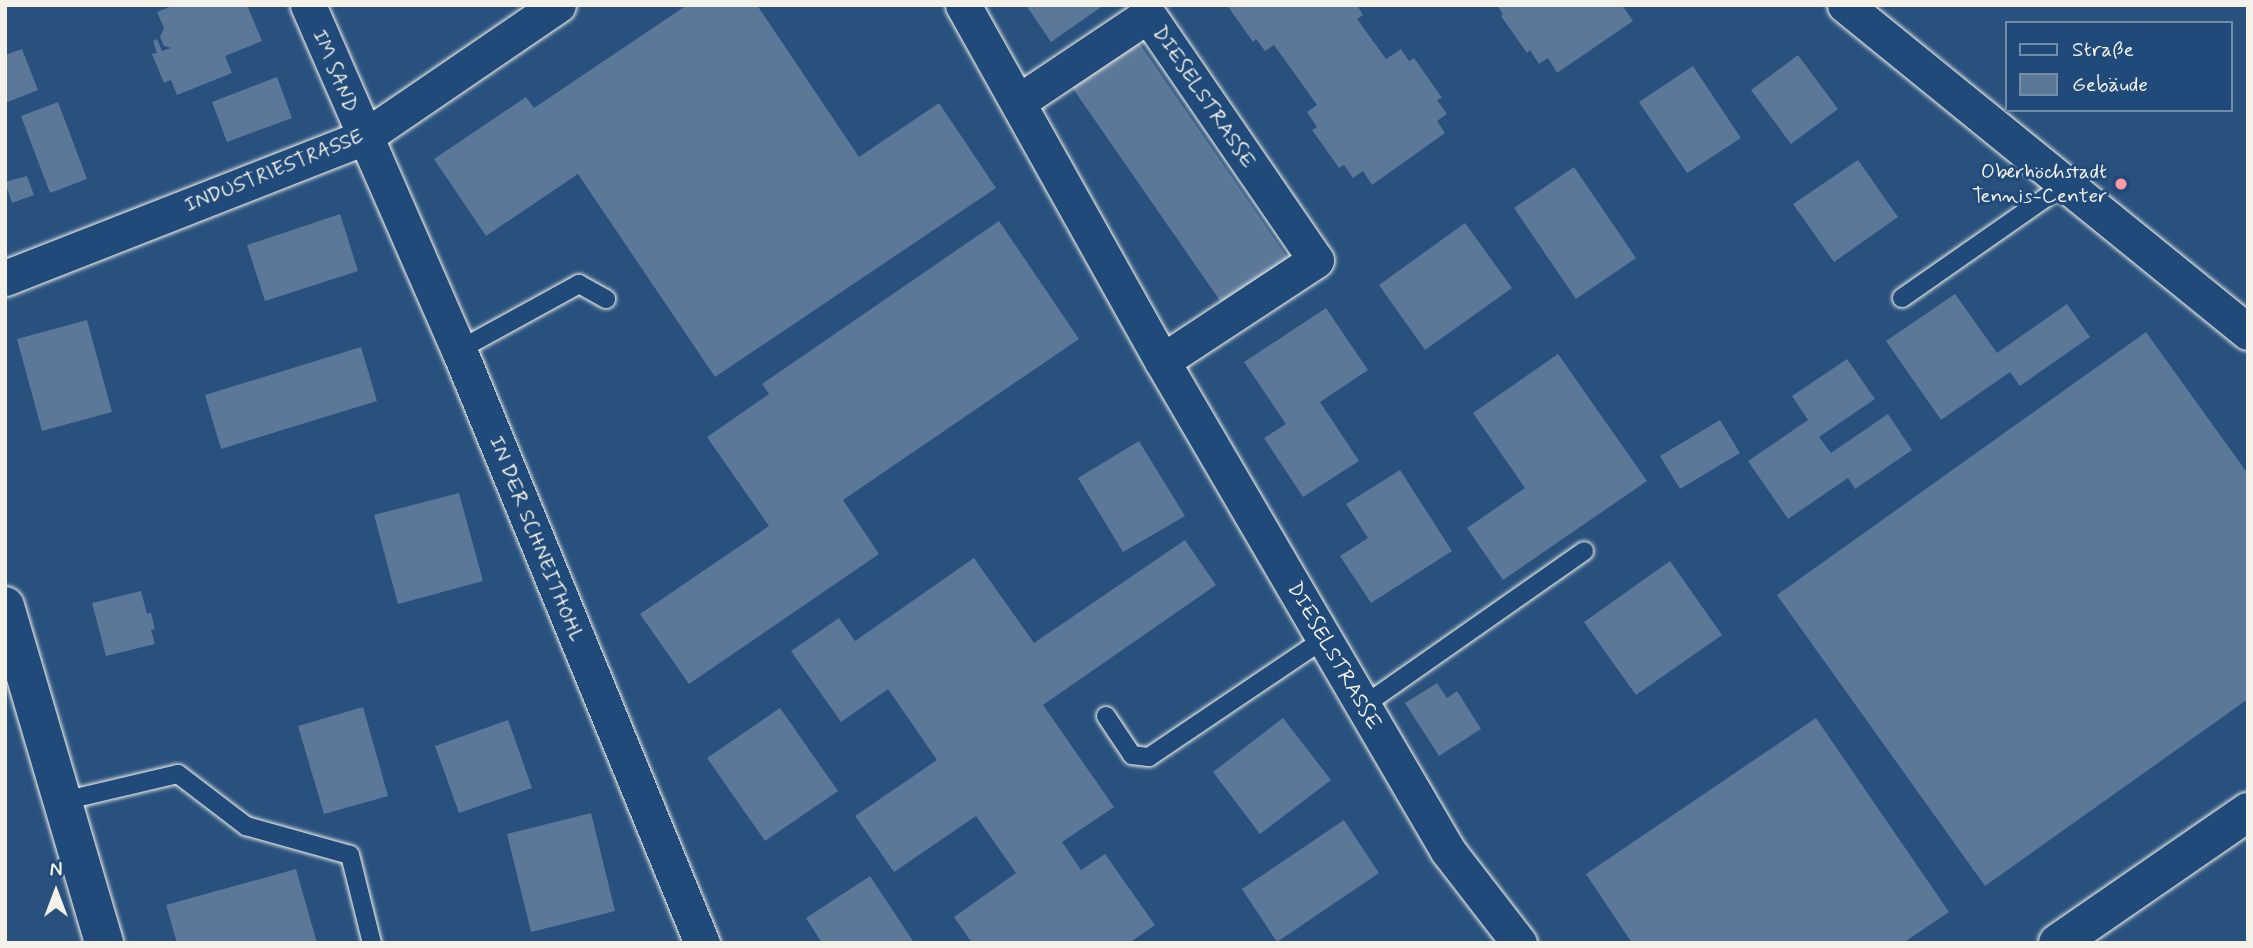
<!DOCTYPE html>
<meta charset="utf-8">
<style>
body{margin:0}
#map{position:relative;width:2253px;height:948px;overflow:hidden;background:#28517e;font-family:Mynerve,sans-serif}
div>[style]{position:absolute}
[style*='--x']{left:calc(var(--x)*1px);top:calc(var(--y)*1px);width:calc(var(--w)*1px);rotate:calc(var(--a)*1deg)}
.building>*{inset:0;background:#5b7899}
.roads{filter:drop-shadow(0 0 2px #f4f1e8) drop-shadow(0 0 2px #f4f1e8)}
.lane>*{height:18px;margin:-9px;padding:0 9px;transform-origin:9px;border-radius:9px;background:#1f4a7a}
.street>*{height:35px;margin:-17.5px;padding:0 17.5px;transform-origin:17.5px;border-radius:17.5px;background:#1f4a7a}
.secondary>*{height:38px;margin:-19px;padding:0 19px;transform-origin:19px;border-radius:19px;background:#1f4a7a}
.dots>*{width:19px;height:19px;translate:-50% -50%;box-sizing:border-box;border:4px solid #1f4a7a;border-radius:50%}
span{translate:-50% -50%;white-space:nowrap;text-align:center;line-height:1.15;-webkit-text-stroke:6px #1f4a7a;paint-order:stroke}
.street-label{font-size:21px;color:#f4f1e8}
.poi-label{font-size:21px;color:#f4f1e8}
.right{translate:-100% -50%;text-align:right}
.frame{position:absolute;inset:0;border:7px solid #f4f1e8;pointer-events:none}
.legend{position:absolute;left:2005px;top:21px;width:228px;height:91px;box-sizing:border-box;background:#1f4a7a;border:2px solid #748da6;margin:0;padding:9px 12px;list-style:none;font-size:21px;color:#f4f1e8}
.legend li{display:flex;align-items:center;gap:14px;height:35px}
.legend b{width:35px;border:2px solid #748da6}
.north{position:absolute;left:21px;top:857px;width:70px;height:70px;-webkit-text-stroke:5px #1f4a7a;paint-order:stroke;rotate:0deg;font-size:19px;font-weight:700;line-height:28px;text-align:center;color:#f4f1e8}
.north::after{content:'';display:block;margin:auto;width:24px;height:32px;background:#f4f1e8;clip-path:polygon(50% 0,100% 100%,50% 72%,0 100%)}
</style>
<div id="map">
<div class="building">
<i style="clip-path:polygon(175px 5px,247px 5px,262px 41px,225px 56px,232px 73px,177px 95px,171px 80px,164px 83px,152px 54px,157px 53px,153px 41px,157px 39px,162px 51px,171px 48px,164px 46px,160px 37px,164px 28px,157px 12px)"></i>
<i style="clip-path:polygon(687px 5px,757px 5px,859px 157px,939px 103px,996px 188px,715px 377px,578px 174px,486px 236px,434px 159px,526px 97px,534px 108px)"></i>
<i style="clip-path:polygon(1026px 5px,1104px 5px,1051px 42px)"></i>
<i style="clip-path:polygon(1227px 5px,1357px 5px,1363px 15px,1357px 19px,1386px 59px,1401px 49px,1409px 61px,1414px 58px,1442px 98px,1437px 100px,1447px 114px,1437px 121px,1445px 133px,1372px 185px,1363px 171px,1353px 178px,1344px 165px,1339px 168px,1312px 130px,1317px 127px,1307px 112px,1317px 105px,1274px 45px,1265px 51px,1256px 39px,1253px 42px)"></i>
<i style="clip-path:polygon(1497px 5px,1622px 5px,1633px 21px,1557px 73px,1548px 58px,1539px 64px,1530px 50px,1527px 53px,1501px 16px,1503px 14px)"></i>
<i style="clip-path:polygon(1133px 34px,1289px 260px,1223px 305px,1067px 80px)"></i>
<i style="clip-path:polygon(22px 49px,38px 90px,5px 103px,5px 55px)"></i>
<i style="clip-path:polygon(1798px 55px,1838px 109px,1791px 144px,1751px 90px)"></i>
<i style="clip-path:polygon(1693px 66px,1741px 138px,1687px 173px,1639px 102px)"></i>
<i style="clip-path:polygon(277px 77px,292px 118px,227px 142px,212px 102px)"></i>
<i style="clip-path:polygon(58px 102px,87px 179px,50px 193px,21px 116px)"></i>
<i style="clip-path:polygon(1858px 160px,1898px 217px,1834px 262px,1793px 204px)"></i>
<i style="clip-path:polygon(1574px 167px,1636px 258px,1576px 299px,1514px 208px)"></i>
<i style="clip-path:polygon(27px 176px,34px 195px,12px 203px,5px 182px)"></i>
<i style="clip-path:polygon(340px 214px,358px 271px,265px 301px,247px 245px)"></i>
<i style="clip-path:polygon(999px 221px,1079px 339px,843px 500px,879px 554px,689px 684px,640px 614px,769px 526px,707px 437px,769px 394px,762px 384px)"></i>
<i style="clip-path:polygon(1465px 223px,1512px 288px,1425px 350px,1379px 285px)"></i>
<i style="clip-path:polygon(1955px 294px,1997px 353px,2067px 304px,2090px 337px,2020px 386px,2010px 372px,1941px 420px,1886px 341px)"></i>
<i style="clip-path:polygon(1326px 308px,1368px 370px,1320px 402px,1359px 461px,1303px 497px,1264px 438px,1286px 424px,1244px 362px)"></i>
<i style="clip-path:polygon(87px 320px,112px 412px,42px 431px,17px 339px)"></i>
<i style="clip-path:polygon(2146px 332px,2248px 474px,2248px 699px,1985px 886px,1777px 595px)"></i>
<i style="clip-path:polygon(361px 347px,377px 401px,221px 449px,205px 395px)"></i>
<i style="clip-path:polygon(1558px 354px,1647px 481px,1503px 580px,1467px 528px,1525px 488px,1473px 413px)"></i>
<i style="clip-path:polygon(1847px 359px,1875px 399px,1819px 437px,1831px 453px,1888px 414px,1912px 450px,1855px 489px,1848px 478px,1788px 519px,1748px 461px,1808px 420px,1792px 396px)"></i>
<i style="clip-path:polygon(1720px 420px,1740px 453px,1680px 489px,1660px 456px)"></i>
<i style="clip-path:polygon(1139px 441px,1185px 516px,1123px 552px,1078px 478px)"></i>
<i style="clip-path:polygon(1400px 470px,1452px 551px,1371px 603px,1340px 556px,1368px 538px,1346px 504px)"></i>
<i style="clip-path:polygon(459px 493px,483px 581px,398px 604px,374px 515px)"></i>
<i style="clip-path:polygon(1185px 540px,1216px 585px,1043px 705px,1114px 807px,1062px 842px,1081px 870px,1105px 854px,1155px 925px,1129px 943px,972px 943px,954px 917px,1016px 873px,976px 816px,894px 872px,855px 816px,937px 760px,888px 689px,841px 722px,791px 651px,839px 618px,855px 641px,974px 558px,1034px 643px)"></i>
<i style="clip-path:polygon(1670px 561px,1722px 635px,1636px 695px,1584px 622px)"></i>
<i style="clip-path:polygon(141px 591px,147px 614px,151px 613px,155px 629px,151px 630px,155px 644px,106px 656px,92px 603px)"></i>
<i style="clip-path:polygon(1437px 683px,1447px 698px,1457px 691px,1481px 729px,1439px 756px,1405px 703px)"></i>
<i style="clip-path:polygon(363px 707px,388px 796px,324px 814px,298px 726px)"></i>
<i style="clip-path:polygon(780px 708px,838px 791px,765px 841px,707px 758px)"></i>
<i style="clip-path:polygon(1283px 718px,1331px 780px,1260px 834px,1213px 772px)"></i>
<i style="clip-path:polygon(1816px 718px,1949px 912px,1903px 943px,1632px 943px,1586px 874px)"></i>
<i style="clip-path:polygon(508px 720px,532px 788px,459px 813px,435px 746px)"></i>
<i style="clip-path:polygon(591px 813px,615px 911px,531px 932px,507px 834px)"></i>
<i style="clip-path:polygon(1344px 820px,1379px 873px,1277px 942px,1242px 889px)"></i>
<i style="clip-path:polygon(296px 869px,317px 943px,177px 943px,166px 905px)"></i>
<i style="clip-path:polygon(870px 876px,913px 941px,822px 943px,806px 918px)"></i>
</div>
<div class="roads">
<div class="lane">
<i style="--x:1902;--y:298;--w:198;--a:-34.9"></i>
<i style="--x:459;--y:350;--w:137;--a:-28.8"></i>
<i style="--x:579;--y:284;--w:31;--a:29"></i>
<i style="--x:1363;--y:706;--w:270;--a:-35"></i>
<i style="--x:1106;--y:716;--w:47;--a:56.3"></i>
<i style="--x:1132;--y:755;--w:17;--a:7"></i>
<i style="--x:1149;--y:757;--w:211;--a:-34"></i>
<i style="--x:63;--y:801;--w:118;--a:-13.2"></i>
<i style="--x:178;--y:774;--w:86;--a:37.4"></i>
<i style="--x:246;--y:826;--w:108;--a:15.6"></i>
<i style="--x:350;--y:855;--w:91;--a:76"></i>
</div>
<div class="street">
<i style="--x:308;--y:5;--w:377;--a:66.4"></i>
<i style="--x:459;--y:350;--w:641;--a:67.72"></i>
<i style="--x:963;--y:5;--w:408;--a:60.8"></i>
<i style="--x:1162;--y:361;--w:567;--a:59.73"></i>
<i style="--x:1448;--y:851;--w:116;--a:52.3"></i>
<i style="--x:1845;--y:5;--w:519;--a:39.06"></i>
<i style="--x:1018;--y:102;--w:156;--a:-33.8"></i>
<i style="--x:1148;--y:15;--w:297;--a:55.6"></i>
<i style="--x:1316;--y:260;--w:184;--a:146.7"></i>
<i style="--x:5;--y:278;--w:384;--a:-21.4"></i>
<i style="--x:363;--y:138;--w:236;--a:-34.3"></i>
</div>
<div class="secondary">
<i style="--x:5;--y:606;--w:351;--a:73.6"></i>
<i style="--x:2058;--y:943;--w:231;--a:-34.6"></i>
</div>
</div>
<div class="dots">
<i style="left:2121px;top:184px;background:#ff9aa2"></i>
</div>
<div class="street-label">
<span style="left:335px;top:71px;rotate:67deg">IM SAND</span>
<span style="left:1204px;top:97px;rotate:56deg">DIESELSTRASSE</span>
<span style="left:274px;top:171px;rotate:-22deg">INDUSTRIESTRASSE</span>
<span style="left:536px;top:539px;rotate:68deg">IN DER SCHNEITHOHL</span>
<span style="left:1334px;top:656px;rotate:60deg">DIESELSTRASSE</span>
</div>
<div class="poi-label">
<span class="right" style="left:2107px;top:184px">Oberhöchstadt<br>Tennis-Center</span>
</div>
<div class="frame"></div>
<ul class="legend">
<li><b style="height:9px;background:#1f4a7a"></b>Straße</li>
<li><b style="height:19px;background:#5b7899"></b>Gebäude</li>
</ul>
<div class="north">N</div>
</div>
